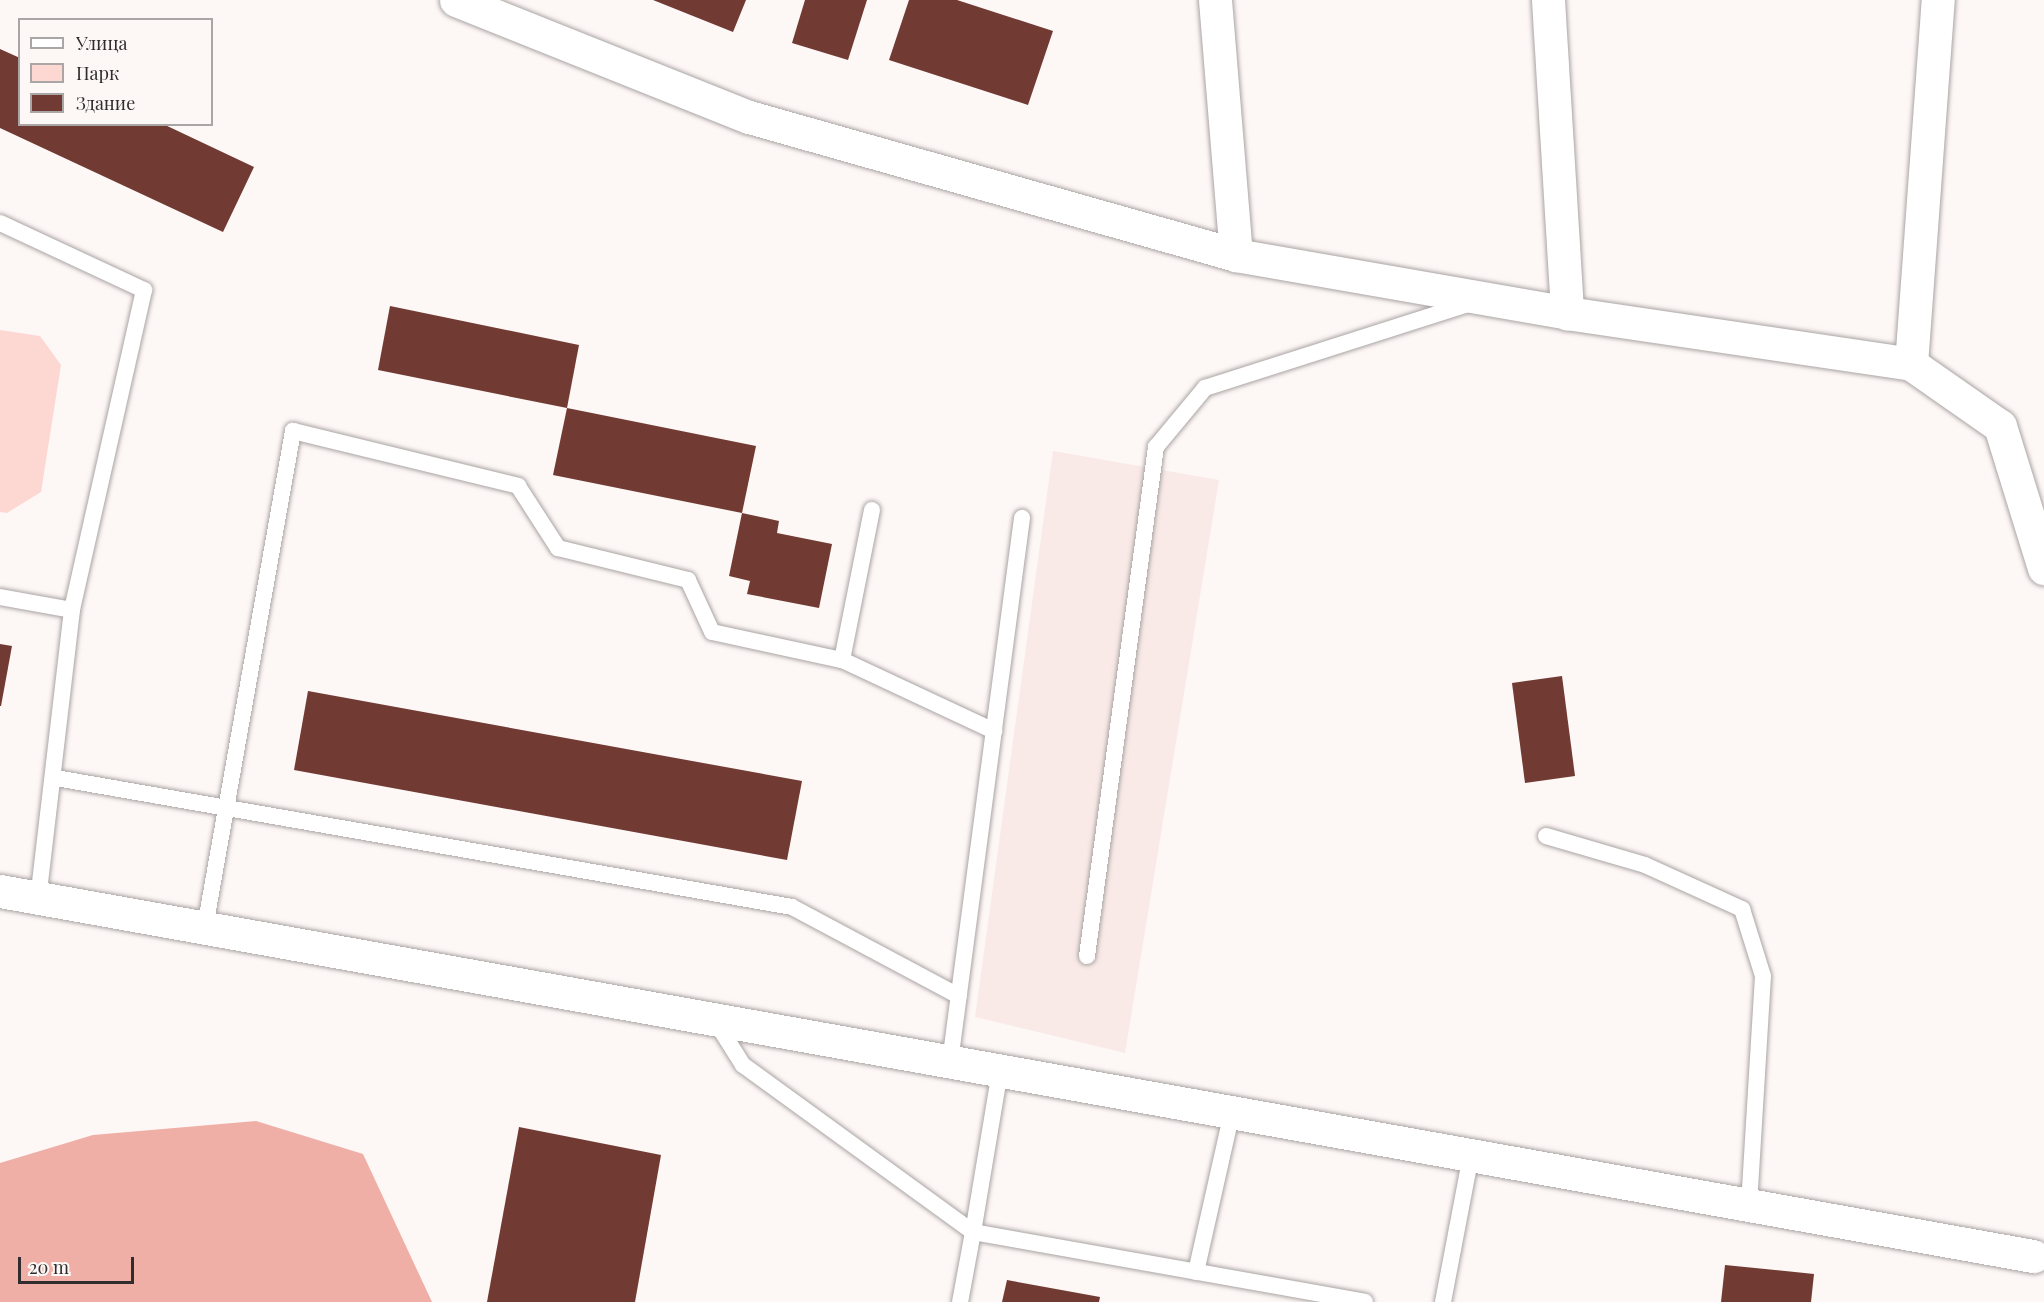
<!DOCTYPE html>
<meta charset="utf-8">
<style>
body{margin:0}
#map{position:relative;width:2044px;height:1302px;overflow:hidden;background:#fdf7f6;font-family:"Playfair Display",serif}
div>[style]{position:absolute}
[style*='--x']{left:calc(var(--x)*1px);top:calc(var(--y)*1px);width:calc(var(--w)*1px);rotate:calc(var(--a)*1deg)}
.built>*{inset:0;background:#f9eae8}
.green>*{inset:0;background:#fdd8d3}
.forest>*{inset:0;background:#efafa6}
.building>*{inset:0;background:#713b34}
.roads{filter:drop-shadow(0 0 2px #aaa4a3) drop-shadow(0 0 2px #aaa4a3)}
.lane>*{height:16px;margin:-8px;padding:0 8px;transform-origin:8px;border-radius:8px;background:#fff}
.street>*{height:33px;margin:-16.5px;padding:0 16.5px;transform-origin:16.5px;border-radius:16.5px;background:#fff}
span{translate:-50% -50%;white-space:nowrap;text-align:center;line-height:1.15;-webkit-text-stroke:6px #fdf7f6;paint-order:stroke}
.legend{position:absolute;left:18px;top:18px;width:195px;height:108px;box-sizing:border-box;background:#fdf7f6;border:2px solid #aba6a6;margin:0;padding:8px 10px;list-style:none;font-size:18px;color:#2f2d2d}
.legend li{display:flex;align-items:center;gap:12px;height:30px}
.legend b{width:30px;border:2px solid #aba6a6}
.scale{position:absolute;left:18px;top:1257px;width:116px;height:27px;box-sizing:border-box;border:3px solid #2f2d2d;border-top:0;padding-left:8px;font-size:18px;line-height:21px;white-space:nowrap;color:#2f2d2d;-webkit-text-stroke:4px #fdf7f6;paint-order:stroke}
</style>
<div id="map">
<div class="built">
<i style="clip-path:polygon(1053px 451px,1219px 480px,1125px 1053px,975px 1017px)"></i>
</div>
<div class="green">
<i style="clip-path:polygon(0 330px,40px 336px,61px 365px,41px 492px,7px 513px,0 512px)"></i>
</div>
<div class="forest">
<i style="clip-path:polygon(256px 1121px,363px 1154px,432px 1302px,0 1302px,0 1163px,93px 1135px)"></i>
</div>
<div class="building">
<i style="clip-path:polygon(653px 0,746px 0,733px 32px)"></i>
<i style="clip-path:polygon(805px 0,867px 0,848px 60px,792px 43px)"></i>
<i style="clip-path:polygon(909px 0,957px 0,1053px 31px,1028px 105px,889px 60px)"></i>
<i style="clip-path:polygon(0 49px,20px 58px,20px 124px,163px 124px,254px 167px,223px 232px,0 128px)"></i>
<i style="clip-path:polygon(390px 306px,579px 345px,567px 408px,378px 370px)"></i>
<i style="clip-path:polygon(567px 408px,756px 446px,742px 513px,553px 475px)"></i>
<i style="clip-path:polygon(742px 513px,779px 521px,777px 533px,832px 544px,819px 608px,747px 594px,750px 581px,729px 576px)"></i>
<i style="clip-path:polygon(0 644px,12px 646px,1px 706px,0 706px)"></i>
<i style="clip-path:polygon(1562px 676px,1575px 776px,1525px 783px,1512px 683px)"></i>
<i style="clip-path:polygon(308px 691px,802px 781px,787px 860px,294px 770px)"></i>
<i style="clip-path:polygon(519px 1127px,661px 1155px,635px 1302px,487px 1302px)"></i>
<i style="clip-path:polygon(1725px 1265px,1814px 1274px,1811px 1302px,1721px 1302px)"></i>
<i style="clip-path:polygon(1007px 1280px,1100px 1297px,1099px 1302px,1002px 1302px)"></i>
</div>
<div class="roads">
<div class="lane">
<i style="--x:0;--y:223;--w:159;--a:25"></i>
<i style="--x:144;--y:290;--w:328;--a:102.7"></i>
<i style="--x:72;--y:610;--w:290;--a:96.7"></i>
<i style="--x:0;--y:597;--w:73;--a:10.2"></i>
<i style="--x:842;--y:660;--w:153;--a:-78.7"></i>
<i style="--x:56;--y:778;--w:747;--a:9.94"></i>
<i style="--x:792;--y:907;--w:189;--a:28.1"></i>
<i style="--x:1546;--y:836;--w:103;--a:16.3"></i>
<i style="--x:1645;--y:865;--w:107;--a:24.4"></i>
<i style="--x:1742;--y:909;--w:70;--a:72.6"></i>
<i style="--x:1763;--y:976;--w:229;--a:93.5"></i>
<i style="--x:205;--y:927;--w:504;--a:-79.94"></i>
<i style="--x:293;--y:431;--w:232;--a:13.7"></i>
<i style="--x:518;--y:486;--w:74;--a:57.2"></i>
<i style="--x:558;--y:548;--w:134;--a:13.8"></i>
<i style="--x:688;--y:580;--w:57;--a:65.2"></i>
<i style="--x:712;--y:632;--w:133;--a:12.2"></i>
<i style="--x:842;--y:660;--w:168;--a:25"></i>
<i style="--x:1087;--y:956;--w:514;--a:-82.28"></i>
<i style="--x:1156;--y:447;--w:77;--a:-50.3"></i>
<i style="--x:1205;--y:388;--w:280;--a:-17.7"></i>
<i style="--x:714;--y:1019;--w:54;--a:57.8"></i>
<i style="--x:743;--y:1065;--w:284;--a:36"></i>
<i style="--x:973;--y:1232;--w:71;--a:100.5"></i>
<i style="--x:950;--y:1062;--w:549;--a:-82.46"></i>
<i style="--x:1000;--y:1071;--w:163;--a:99.5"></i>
<i style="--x:973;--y:1232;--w:398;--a:10.1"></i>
<i style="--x:1196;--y:1272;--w:164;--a:-77.3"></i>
<i style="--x:1443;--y:1302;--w:150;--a:-79.2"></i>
</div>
<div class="street">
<i style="--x:456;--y:0;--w:315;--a:21.8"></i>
<i style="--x:749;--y:117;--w:506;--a:15.82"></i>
<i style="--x:1236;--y:255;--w:336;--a:9.9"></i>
<i style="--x:1567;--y:313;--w:348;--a:8.4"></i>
<i style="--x:1911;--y:364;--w:108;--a:34.9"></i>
<i style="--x:2000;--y:426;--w:149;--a:72.8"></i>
<i style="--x:1215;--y:0;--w:256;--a:85.3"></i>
<i style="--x:1548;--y:0;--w:314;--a:86.5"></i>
<i style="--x:1911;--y:364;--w:365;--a:-85.8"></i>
<i style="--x:0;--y:891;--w:2066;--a:10.18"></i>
</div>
</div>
<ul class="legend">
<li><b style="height:8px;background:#fff"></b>Улица</li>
<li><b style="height:16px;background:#fdd8d3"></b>Парк</li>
<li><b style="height:16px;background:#713b34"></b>Здание</li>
</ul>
<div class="scale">20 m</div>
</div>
